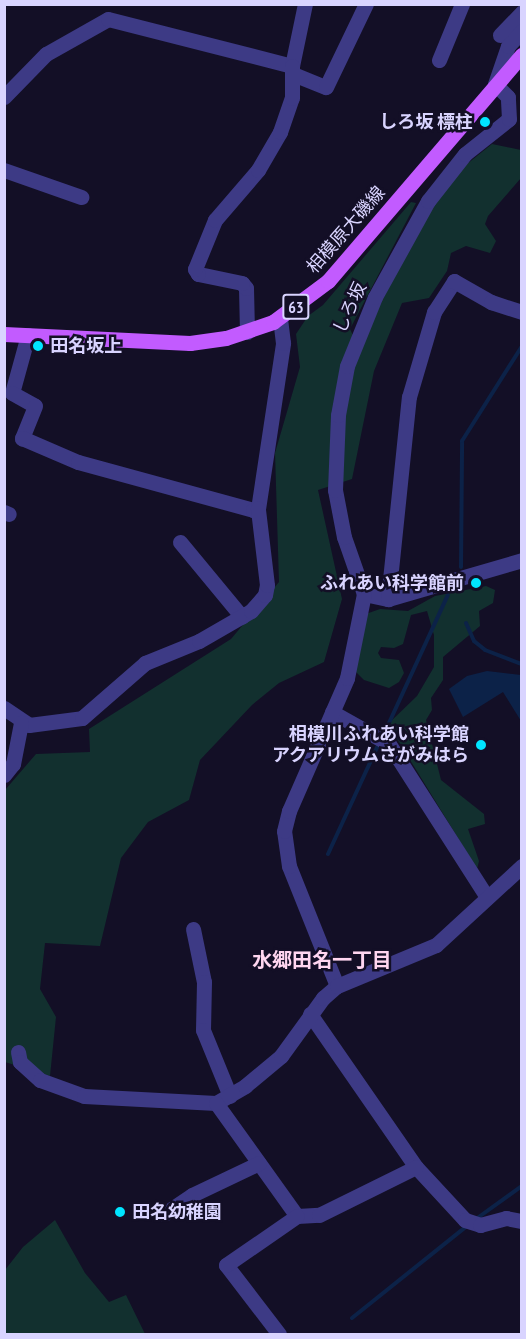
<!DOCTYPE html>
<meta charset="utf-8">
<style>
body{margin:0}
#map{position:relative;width:526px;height:1339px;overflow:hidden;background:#130f26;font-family:"PT Sans Narrow","Noto Sans JP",sans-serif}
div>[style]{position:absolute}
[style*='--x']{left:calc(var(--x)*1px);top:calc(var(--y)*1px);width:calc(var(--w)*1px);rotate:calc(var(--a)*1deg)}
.green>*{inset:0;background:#12302f}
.water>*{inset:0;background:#0c2248}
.stream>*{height:4px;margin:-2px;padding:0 2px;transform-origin:2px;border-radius:2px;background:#0c2248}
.minor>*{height:15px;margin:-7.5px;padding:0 7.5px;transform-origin:7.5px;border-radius:7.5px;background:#3d3a85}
.major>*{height:15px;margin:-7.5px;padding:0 7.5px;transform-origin:7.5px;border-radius:7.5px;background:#c25bff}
.dots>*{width:16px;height:16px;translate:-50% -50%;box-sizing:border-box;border:3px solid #130f26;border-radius:50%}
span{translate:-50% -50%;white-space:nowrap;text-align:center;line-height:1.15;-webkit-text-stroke:5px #130f26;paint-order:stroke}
.shield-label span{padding:2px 4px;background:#130f26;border:2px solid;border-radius:4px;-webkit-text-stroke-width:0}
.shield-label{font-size:16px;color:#d9d4ff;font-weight:700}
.poi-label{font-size:18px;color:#d9d4ff;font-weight:700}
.right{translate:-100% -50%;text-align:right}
.left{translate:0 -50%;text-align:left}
.street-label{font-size:18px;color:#d9d4ff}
.neighbourhood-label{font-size:20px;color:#ffd6f0;font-weight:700}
.frame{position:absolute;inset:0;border:6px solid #d9d4ff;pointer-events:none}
</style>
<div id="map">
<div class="green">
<i style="clip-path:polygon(492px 144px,521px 150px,521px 178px,488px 216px,485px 224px,496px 241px,490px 253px,466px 246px,451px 253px,447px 271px,429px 298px,402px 303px,374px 371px,352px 479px,318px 490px,342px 599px,324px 662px,279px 683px,252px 705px,200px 760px,189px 800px,148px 822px,121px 858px,100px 946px,45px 943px,40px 989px,56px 1017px,50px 1076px,5px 1062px,5px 790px,36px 754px,90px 752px,89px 729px,231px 639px,279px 582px,275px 453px,300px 367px,296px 334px,308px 316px,323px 305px,411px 202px,416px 203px,350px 329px,357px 344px,369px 327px,428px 208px,462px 168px)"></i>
<i style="clip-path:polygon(486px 586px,495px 590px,493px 603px,479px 611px,480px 626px,443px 657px,443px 680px,431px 698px,432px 710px,426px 720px,441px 780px,484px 814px,485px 824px,468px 829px,479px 861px,477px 869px,388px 724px,417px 696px,434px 667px,434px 635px,427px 611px,411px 615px,403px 644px,394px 648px,381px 647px,378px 653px,381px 658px,399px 660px,404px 673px,399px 682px,389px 688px,364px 680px,355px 671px,363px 615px,380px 609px,408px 611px,435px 596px)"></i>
<i style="clip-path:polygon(55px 1220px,85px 1273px,109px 1302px,126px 1295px,145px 1334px,5px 1334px,5px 1270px,23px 1247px)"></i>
</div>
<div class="water">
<i style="clip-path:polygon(487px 671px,521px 675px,521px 721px,503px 692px,463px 717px,449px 689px,467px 676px)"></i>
</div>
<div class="stream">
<i style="--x:461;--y:567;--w:126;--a:-89.5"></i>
<i style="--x:462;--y:441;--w:112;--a:-57.7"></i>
<i style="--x:466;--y:623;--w:20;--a:66"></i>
<i style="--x:474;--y:641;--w:14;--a:39"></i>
<i style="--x:485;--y:650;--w:40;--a:21"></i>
<i style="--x:383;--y:736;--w:155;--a:-65.3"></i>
<i style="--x:328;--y:854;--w:122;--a:-65.3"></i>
<i style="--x:476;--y:1219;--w:57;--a:-35.7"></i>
<i style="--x:352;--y:1318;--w:149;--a:-38.7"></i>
</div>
<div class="minor">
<i style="--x:500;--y:35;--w:32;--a:-46"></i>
<i style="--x:439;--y:60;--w:61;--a:-67.7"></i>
<i style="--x:293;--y:74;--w:35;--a:22"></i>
<i style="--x:326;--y:87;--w:92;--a:-64.3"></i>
<i style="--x:4;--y:97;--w:60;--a:-45.7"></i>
<i style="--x:46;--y:54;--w:71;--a:-29.4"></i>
<i style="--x:108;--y:19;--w:190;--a:14.3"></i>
<i style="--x:292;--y:66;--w:63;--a:-78.2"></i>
<i style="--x:4;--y:170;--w:82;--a:19.3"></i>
<i style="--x:247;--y:332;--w:44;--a:-91.3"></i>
<i style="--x:246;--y:288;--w:6;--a:-129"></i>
<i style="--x:242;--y:283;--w:45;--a:-168.4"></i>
<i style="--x:198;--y:274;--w:6;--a:-121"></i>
<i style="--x:195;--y:269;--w:53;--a:-67.8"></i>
<i style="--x:215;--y:220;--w:66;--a:-49.3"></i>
<i style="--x:258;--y:170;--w:44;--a:-59.9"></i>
<i style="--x:280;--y:132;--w:36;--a:-71"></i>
<i style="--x:292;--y:98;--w:32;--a:-90"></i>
<i style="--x:28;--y:335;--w:60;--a:105.4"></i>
<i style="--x:12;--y:393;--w:26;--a:29"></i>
<i style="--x:35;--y:406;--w:35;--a:112"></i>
<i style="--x:22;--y:438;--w:61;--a:23.2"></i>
<i style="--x:78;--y:462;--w:181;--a:15.3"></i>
<i style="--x:253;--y:510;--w:5;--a:-11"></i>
<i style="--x:258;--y:509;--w:168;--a:-81.4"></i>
<i style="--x:283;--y:343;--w:25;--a:-97"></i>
<i style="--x:4;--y:512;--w:5;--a:22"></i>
<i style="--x:180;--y:542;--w:97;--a:50.4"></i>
<i style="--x:364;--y:594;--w:60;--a:-109.3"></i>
<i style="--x:344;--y:537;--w:48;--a:-100.8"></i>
<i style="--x:335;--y:490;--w:75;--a:-87.7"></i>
<i style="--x:338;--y:415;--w:50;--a:-79.6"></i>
<i style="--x:347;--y:366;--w:74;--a:-67.9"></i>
<i style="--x:375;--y:297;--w:110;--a:-61.1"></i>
<i style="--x:428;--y:201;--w:60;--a:-51.8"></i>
<i style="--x:465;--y:154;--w:56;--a:-38.5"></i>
<i style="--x:509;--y:119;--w:22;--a:-93"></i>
<i style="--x:508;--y:97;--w:18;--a:-135"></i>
<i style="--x:495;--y:84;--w:40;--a:-71.1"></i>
<i style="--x:508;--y:46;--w:21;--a:-47"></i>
<i style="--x:364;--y:594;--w:25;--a:12"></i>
<i style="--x:388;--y:599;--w:140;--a:-16.2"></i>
<i style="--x:388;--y:599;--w:203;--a:-84.1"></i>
<i style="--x:409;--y:397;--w:89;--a:-73.6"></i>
<i style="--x:434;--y:312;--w:37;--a:-57"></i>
<i style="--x:454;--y:281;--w:43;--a:29.6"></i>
<i style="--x:491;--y:302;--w:33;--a:18"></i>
<i style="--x:4;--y:708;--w:30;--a:34"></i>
<i style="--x:29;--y:725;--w:53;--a:-7.5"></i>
<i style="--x:82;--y:718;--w:84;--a:-41.1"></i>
<i style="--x:145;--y:663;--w:58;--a:-22.2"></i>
<i style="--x:199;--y:641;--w:60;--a:-30"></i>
<i style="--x:251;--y:611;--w:21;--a:-49"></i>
<i style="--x:265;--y:595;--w:10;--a:-79"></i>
<i style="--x:267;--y:585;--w:77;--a:-96.8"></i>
<i style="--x:332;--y:712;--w:65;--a:29.3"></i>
<i style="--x:389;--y:744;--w:182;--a:57.4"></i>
<i style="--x:4;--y:775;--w:14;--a:-51"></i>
<i style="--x:13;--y:764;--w:42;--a:-79"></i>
<i style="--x:193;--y:929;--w:54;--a:78.3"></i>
<i style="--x:204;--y:982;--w:48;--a:91.2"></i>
<i style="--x:203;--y:1030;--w:71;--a:67.8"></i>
<i style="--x:337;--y:986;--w:129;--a:-111.8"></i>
<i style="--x:289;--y:866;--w:35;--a:-98"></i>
<i style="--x:284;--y:831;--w:21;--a:-76"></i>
<i style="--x:289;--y:811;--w:145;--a:-66.4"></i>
<i style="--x:347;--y:678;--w:86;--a:-78.6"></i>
<i style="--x:310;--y:1014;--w:186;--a:55.3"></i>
<i style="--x:416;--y:1167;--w:72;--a:47.2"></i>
<i style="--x:465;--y:1220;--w:16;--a:18"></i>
<i style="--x:480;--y:1225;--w:27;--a:-15"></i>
<i style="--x:506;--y:1218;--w:16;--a:11"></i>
<i style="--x:18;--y:1052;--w:10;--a:79"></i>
<i style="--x:20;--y:1062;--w:27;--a:42"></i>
<i style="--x:40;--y:1080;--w:47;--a:20"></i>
<i style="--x:84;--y:1096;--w:132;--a:3"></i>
<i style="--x:216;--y:1103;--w:34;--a:-30"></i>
<i style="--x:245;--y:1086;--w:47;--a:-39.8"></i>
<i style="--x:281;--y:1056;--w:72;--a:-54.1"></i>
<i style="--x:323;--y:998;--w:18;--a:-41"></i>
<i style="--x:337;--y:986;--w:107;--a:-22.5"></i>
<i style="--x:436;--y:945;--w:117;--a:-42.6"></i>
<i style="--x:216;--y:1103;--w:139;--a:54.4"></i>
<i style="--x:297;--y:1216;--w:22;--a:-3"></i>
<i style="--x:319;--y:1215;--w:108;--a:-26.3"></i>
<i style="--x:164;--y:1214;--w:34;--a:-34"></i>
<i style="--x:192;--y:1195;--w:74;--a:-25.5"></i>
<i style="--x:279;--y:1334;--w:87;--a:-127.5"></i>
<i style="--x:226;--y:1265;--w:86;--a:-34.6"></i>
</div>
<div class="major">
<i style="--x:4;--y:334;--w:186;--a:2.8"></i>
<i style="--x:190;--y:343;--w:36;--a:-8"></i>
<i style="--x:226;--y:338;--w:50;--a:-18.8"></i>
<i style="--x:273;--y:322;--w:69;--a:-36.7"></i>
<i style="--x:328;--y:281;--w:298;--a:-49.4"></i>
</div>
<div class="dots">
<i style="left:485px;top:122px;background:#00e5ff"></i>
<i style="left:38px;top:346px;background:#00e5ff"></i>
<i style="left:476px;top:583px;background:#00e5ff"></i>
<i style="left:481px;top:745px;background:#00e5ff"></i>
<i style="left:120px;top:1212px;background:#00e5ff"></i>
</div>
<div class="shield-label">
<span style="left:296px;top:307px">63</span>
</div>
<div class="poi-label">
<span class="right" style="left:473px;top:122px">しろ坂 標柱</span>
<span class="left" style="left:50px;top:346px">田名坂上</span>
<span class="right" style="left:464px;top:583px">ふれあい科学館前</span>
<span class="right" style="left:469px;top:745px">相模川ふれあい科学館<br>アクアリウムさがみはら</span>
<span class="left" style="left:132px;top:1212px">田名幼稚園</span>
</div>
<div class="street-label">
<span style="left:346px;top:230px;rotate:-49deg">相模原大磯線</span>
<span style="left:350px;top:308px;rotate:-65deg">しろ坂</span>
</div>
<div class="neighbourhood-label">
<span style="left:322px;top:960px">水郷田名一丁目</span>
</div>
<div class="frame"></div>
</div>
